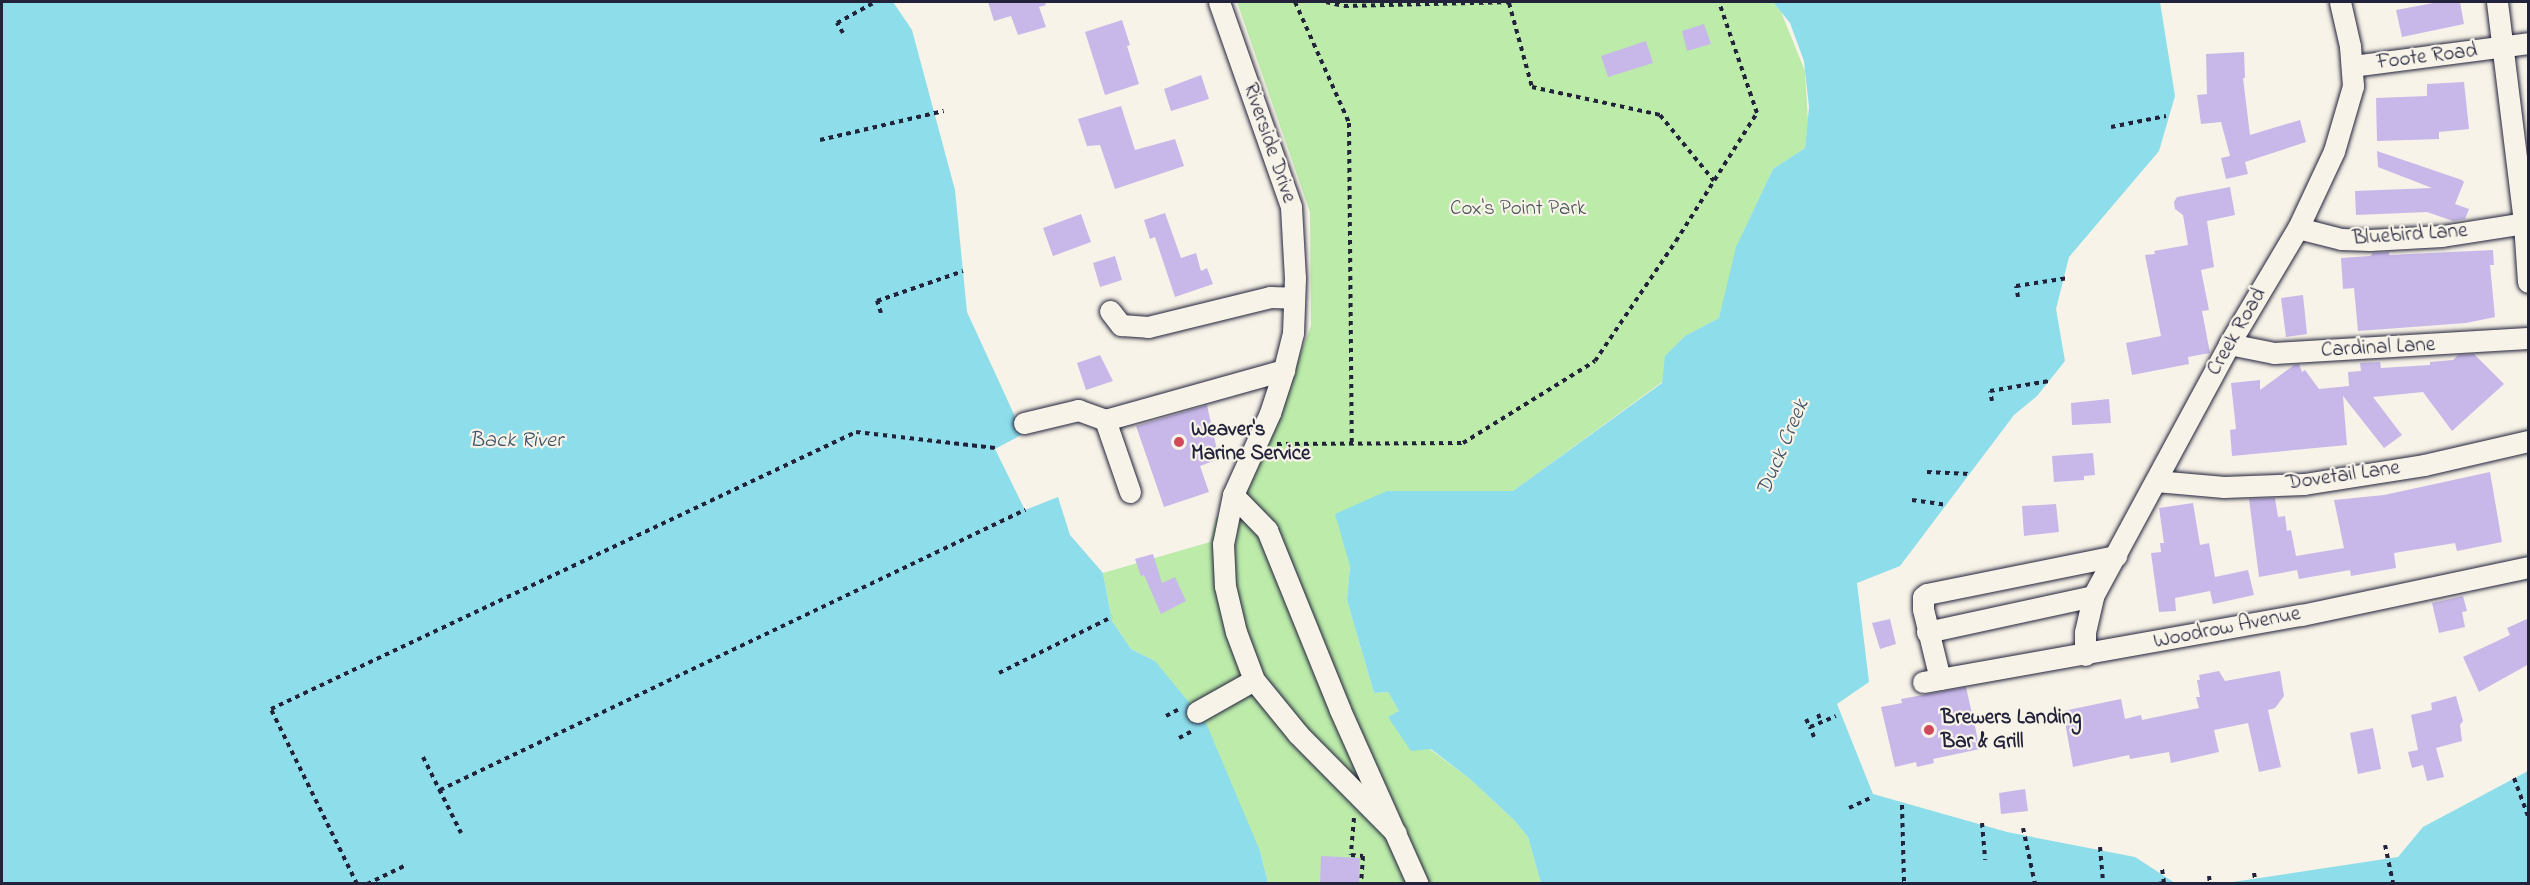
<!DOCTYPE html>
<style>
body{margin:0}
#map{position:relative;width:2530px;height:885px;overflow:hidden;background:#f7f3e8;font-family:"Indie Flower",sans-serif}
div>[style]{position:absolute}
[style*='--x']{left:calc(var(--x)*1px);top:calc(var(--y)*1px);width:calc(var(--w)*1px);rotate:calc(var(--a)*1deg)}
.green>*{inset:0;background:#bcebaa}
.water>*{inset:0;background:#8dddea}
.building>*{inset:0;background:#c8b8e9}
.path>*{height:4px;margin-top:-2px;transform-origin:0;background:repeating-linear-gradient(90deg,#22223b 0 4.5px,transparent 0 9px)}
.roads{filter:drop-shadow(0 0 2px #22223b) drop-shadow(0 0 2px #22223b)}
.minor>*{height:21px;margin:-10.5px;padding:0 10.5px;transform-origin:10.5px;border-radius:10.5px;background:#f7f3e8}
.dots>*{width:16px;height:16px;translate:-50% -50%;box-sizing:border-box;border:3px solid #f7f3e8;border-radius:50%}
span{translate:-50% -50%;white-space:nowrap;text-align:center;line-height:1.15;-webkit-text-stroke:4.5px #f7f3e8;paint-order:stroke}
.street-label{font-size:21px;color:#22223b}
.park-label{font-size:21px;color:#485457}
.poi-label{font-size:21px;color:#22223b;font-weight:700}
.left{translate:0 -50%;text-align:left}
.water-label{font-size:22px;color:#3d5167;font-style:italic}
.frame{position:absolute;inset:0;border:3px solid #22223b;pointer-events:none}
</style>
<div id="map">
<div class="green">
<i style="clip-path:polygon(1237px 2px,1773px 2px,1781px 12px,1805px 71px,1808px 120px,1805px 148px,1773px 169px,1741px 237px,1719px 318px,1685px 336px,1666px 356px,1662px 382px,1513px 491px,1387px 491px,1348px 557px,1350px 566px,1347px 600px,1374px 693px,1388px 692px,1399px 711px,1388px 718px,1470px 779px,1514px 820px,1528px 837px,1541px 883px,1268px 883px,1260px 851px,1155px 661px,1131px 649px,1112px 621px,1103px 573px,1210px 542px,1216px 518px,1248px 489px,1311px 326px,1310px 212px)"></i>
</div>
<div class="water">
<i style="clip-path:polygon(2px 2px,893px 2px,912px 30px,955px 190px,967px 312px,1023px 434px,995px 449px,1025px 510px,1058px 497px,1070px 535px,1103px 573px,1112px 621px,1131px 649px,1155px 661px,1206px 723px,1260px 851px,1268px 883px,2px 884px)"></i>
<i style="clip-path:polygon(1773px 2px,2160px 2px,2175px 96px,2159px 151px,2069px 257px,2056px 309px,2065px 361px,2037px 396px,2014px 415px,1900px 566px,1857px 583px,1869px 682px,1837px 704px,1873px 794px,2007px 832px,2135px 857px,2175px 883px,1541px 883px,1528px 837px,1514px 820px,1470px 779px,1431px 749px,1411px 751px,1388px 717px,1399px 711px,1388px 692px,1374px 693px,1347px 600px,1350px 566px,1335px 514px,1387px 491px,1513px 491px,1662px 383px,1665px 356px,1685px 336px,1719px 318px,1736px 247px,1773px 169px,1805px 148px,1809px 107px,1804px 61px,1790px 23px)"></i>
<i style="clip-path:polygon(2528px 771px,2528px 883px,2226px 883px,2398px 857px,2423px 827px)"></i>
</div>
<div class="building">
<i style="clip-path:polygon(988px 2px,1045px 2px,1046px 5px,1039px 7px,1046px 27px,1018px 35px,1011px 16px,994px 21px)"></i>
<i style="clip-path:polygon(2439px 2px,2460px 2px,2464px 24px,2402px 37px,2396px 10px)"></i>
<i style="clip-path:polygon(1122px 20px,1130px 45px,1127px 46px,1139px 84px,1105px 95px,1085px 32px)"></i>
<i style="clip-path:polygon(1704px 24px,1711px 44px,1687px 51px,1682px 31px)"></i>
<i style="clip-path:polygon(1646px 41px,1653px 63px,1608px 77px,1601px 56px)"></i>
<i style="clip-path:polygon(2244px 52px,2245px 78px,2243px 78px,2250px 135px,2300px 120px,2306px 142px,2245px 162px,2248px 174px,2226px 179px,2221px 158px,2230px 156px,2221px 122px,2201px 124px,2197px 95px,2207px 94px,2206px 54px)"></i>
<i style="clip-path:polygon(1201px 75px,1209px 99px,1171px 111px,1164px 89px)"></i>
<i style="clip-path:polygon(2464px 82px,2469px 129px,2439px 132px,2439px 139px,2377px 141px,2376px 98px,2427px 96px,2427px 84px)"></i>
<i style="clip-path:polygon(1121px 106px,1135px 150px,1175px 139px,1184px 166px,1115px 189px,1100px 145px,1087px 146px,1078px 119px)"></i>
<i style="clip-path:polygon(2377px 151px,2462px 180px,2464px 182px,2455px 204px,2469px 209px,2465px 219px,2453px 221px,2427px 212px,2356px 215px,2355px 191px,2432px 188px,2378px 167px)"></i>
<i style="clip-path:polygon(2230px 187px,2235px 215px,2207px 221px,2214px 267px,2201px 270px,2209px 310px,2202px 311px,2210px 353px,2188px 357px,2189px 364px,2132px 375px,2126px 343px,2161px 336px,2145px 255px,2155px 254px,2154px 251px,2188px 245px,2183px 215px,2175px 209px,2174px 202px,2177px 197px)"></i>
<i style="clip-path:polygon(1165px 213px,1181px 258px,1196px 253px,1201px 271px,1207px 268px,1213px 284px,1175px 297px,1155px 237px,1150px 239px,1144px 220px)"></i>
<i style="clip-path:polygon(1081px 214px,1091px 242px,1053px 256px,1043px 228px)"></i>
<i style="clip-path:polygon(2493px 250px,2494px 265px,2490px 265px,2495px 317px,2466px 323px,2358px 331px,2354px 288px,2343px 289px,2341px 258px,2370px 256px,2373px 253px,2389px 252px,2389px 255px)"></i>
<i style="clip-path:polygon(1115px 256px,1122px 280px,1100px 287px,1093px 263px)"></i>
<i style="clip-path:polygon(2303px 295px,2307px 334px,2286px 337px,2281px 298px)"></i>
<i style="clip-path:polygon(2474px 354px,2504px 384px,2452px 431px,2423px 392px,2373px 397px,2402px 435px,2384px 448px,2343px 396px,2347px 445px,2232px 456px,2230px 430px,2236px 429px,2231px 383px,2260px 380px,2260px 390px,2294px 365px,2299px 364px,2302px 372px,2305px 370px,2319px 389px,2349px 386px,2348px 372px,2361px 371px,2360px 363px,2380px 362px,2381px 368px,2430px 365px,2430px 362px,2453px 360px,2458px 355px)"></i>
<i style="clip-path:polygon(1100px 355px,1113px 381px,1086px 390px,1077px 363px)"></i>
<i style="clip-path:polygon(2109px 399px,2111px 423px,2072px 425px,2071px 403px)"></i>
<i style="clip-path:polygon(1207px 405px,1219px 459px,1200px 466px,1209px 492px,1164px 507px,1136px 426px)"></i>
<i style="clip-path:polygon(2093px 453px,2095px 475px,2084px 476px,2084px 480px,2054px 482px,2052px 456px)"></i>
<i style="clip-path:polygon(2490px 472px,2502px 542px,2457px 551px,2455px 543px,2394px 553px,2396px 568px,2351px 576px,2350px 570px,2299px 579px,2297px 570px,2259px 577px,2249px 499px,2275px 498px,2278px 517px,2285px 516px,2287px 531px,2291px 530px,2296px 556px,2344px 548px,2334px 500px,2384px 495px)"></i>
<i style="clip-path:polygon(2193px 503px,2200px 545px,2209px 543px,2215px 577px,2248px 570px,2254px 595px,2213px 604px,2210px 591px,2175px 598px,2176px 611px,2159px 612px,2151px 553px,2161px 552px,2160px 543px,2164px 543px,2159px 508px)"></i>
<i style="clip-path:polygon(2056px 504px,2059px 532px,2024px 536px,2022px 506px)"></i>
<i style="clip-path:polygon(1153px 554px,1162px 583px,1175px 577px,1186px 601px,1161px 614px,1144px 575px,1141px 576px,1135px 559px)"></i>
<i style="clip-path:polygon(2463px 596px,2467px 611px,2462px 612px,2465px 627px,2439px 633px,2432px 603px)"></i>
<i style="clip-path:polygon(2529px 618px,2529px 664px,2479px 692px,2463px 657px,2510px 635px,2507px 628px)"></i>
<i style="clip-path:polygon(1890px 619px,1896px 644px,1880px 649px,1872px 623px)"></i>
<i style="clip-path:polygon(2219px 671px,2225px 681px,2280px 671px,2284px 696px,2275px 708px,2268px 710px,2281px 767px,2259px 772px,2248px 723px,2214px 730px,2219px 752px,2171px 763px,2169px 752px,2130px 759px,2129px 755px,2073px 767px,2063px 711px,2121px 699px,2125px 719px,2141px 715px,2142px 720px,2199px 708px,2196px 697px,2200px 697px,2197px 680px,2200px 680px,2199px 675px)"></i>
<i style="clip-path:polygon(1966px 687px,1980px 749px,1933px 759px,1934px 763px,1917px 767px,1916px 762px,1895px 767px,1881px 707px,1902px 703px,1901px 699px)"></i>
<i style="clip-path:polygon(2456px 696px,2463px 721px,2460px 725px,2462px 741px,2436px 748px,2444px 777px,2427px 781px,2423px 765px,2412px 768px,2408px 752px,2418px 750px,2411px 715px,2432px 710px,2431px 703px)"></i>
<i style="clip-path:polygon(2373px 728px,2381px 769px,2358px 774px,2350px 733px)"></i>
<i style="clip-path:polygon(2025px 789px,2028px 811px,2001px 814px,1999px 793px)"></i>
<i style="clip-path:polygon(1321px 856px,1360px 858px,1359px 884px,1320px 884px)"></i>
</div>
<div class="path">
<i style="--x:1295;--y:2;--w:133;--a:65.9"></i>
<i style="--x:1349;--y:123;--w:321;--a:89.5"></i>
<i style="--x:1326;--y:2;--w:18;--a:13"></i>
<i style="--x:1344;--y:6;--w:171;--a:-1.3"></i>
<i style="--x:1509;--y:3;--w:87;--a:74.7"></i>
<i style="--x:1532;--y:87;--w:131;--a:12.3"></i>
<i style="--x:1660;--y:115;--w:85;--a:50.7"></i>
<i style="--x:843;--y:33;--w:12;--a:-121"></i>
<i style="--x:837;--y:23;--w:43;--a:-28.9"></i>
<i style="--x:2111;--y:127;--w:56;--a:-11.3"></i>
<i style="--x:820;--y:140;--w:127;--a:-13.2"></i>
<i style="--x:2018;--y:297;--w:11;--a:-100"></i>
<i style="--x:2016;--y:286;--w:53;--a:-8.7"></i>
<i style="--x:881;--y:313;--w:13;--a:-108"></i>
<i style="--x:877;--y:301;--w:91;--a:-19.2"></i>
<i style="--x:1992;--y:401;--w:10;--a:-101"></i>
<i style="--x:1990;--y:391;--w:60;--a:-9.6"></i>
<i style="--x:1277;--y:444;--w:186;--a:-0.3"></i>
<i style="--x:1463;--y:443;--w:155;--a:-31.8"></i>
<i style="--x:1595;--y:361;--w:145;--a:-56"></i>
<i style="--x:1676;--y:241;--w:151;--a:-57.7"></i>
<i style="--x:1757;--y:113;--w:117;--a:-108.9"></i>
<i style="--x:1927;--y:472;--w:43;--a:2.7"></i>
<i style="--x:1912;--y:500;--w:34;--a:8"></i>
<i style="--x:999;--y:673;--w:126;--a:-26.4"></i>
<i style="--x:1818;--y:714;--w:9;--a:69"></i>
<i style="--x:1166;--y:716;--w:15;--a:-28"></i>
<i style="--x:1806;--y:719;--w:9;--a:63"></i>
<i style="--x:1814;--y:737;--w:11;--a:-112"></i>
<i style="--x:1810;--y:727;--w:28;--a:-23"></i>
<i style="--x:1179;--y:738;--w:15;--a:-28"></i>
<i style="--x:423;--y:757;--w:85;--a:63.4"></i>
<i style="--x:2514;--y:778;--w:40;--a:69.8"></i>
<i style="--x:440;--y:790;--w:649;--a:-25.58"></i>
<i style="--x:1902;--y:805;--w:79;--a:88.5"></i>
<i style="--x:1849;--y:808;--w:26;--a:-25"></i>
<i style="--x:1354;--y:818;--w:37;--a:95"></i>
<i style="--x:1351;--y:855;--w:12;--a:5"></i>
<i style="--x:1363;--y:856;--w:28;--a:94"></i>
<i style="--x:1982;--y:823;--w:37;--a:85"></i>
<i style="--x:2023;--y:828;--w:57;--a:77.9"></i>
<i style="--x:2385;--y:845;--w:40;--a:78"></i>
<i style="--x:2100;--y:847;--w:37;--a:85"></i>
<i style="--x:2254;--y:873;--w:11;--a:80"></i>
<i style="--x:2209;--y:876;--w:8;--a:83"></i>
<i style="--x:357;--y:884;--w:195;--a:-116.2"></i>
<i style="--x:271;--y:709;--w:647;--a:-25.34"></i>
<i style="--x:856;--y:432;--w:140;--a:6.6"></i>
<i style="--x:367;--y:884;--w:41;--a:-25.9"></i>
<i style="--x:2158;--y:884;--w:6;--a:-9"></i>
<i style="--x:2164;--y:883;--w:15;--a:-98"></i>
</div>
<div class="roads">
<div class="minor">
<i style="--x:1219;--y:2;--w:217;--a:70.6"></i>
<i style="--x:1291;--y:207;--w:71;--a:86.8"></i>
<i style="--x:1295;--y:278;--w:55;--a:92.1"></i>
<i style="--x:1293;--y:333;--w:38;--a:104"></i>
<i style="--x:1284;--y:370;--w:45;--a:108"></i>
<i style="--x:1270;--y:413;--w:90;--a:114.3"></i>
<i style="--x:1233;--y:495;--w:50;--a:101.5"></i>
<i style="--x:1223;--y:544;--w:42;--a:87.3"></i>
<i style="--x:1225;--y:586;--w:47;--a:76.6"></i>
<i style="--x:1236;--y:632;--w:51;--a:69.4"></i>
<i style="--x:1254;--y:680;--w:70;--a:50.8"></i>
<i style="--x:1298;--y:734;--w:139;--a:45.3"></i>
<i style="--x:2497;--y:2;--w:223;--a:83"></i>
<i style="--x:2524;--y:223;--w:59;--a:86.1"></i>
<i style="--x:2352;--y:66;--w:177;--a:-7.4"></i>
<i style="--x:2298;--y:228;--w:44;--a:14.3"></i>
<i style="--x:2341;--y:239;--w:29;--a:2"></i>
<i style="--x:2370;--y:240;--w:72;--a:-3.2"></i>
<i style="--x:2442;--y:236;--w:83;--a:-9"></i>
<i style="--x:1110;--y:311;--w:18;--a:52"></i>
<i style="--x:1121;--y:325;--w:27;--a:4"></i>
<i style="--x:1148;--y:327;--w:126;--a:-13.8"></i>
<i style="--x:1270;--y:297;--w:24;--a:2"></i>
<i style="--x:2229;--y:344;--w:46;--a:11.3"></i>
<i style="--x:2274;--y:353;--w:254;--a:-3.4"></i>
<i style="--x:1024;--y:423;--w:56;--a:-13.5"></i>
<i style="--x:1078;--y:410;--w:29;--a:20"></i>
<i style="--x:2156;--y:481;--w:68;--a:5"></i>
<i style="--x:2224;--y:487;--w:80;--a:-2.1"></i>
<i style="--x:2304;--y:484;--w:121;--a:-9"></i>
<i style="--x:2424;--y:465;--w:107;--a:-13"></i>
<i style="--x:1130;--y:492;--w:76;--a:-109.1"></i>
<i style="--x:1105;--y:420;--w:186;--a:-15.6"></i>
<i style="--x:1233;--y:495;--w:49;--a:45.8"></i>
<i style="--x:1267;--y:530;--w:194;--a:67.9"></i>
<i style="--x:1340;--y:710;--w:191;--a:65.9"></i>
<i style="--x:1927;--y:632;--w:170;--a:-12.2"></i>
<i style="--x:2085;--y:655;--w:23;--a:-90"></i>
<i style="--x:2085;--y:632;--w:37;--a:-77"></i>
<i style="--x:2093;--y:596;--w:286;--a:-61.6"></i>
<i style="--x:2229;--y:344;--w:135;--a:-59.3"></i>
<i style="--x:2298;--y:228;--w:85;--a:-64.9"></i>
<i style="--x:2334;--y:151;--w:68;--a:-73.7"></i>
<i style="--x:2353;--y:86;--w:40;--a:-94.3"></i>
<i style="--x:2350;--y:46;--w:45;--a:-102.8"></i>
<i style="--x:1940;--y:679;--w:72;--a:-103.7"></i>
<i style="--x:1923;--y:609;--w:12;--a:-90"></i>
<i style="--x:1923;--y:597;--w:5;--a:-37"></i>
<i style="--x:1927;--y:594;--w:193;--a:-11.4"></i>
<i style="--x:1923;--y:682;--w:384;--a:-10.1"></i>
<i style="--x:2301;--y:615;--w:232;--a:-11.9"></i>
<i style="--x:1197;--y:712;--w:65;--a:-29.3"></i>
</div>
</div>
<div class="dots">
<i style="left:1179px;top:442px;background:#d1495b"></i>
<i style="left:1929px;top:730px;background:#d1495b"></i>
</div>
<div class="street-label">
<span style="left:2427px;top:57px;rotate:-7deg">Foote Road</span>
<span style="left:1269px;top:143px;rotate:71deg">Riverside Drive</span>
<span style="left:2410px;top:235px;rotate:-4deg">Bluebird Lane</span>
<span style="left:2237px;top:332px;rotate:-60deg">Creek Road</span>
<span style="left:2378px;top:348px;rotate:-3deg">Cardinal Lane</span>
<span style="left:2343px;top:476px;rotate:-8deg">Dovetail Lane</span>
<span style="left:2227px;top:628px;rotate:-11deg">Woodrow Avenue</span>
</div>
<div class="park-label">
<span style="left:1518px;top:209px">Cox's Point Park</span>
</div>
<div class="poi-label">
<span class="left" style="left:1191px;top:442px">Weaver's<br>Marine Service</span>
<span class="left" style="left:1941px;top:730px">Brewers Landing<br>Bar &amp; Grill</span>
</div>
<div class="water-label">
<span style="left:516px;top:442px">Back River</span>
<span style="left:1784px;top:448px;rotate:-67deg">Duck Creek</span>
</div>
<div class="frame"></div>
</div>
